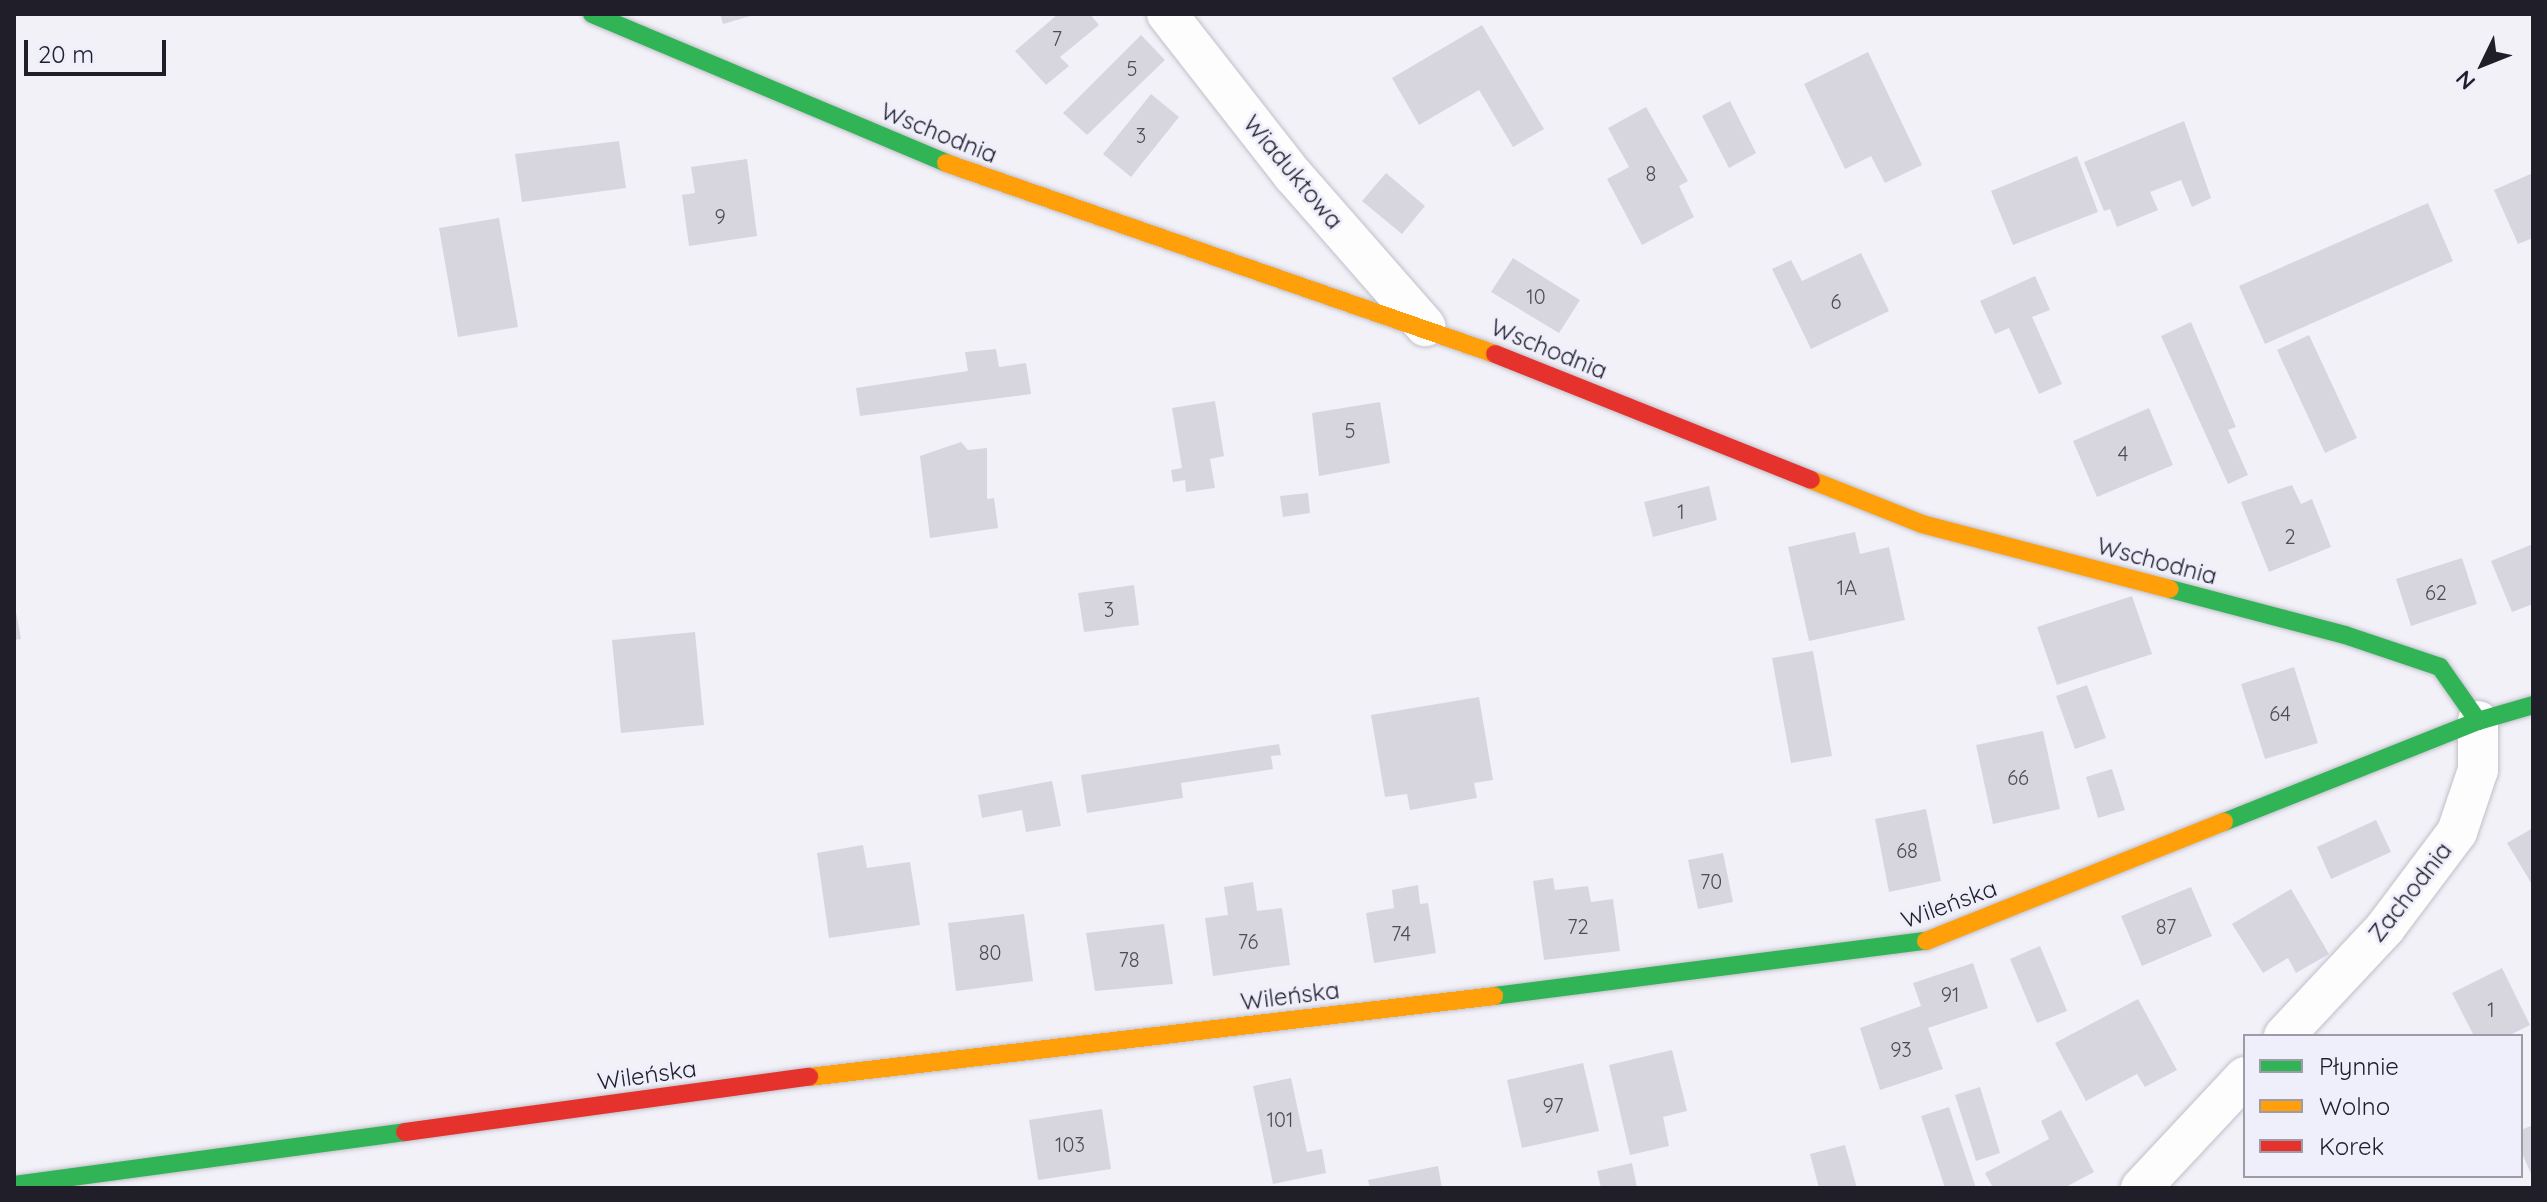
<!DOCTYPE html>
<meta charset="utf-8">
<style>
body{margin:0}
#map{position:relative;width:2547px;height:1202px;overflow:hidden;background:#f2f1f8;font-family:Quicksand,sans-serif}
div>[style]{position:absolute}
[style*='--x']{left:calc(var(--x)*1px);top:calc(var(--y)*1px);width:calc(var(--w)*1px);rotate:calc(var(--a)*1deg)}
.building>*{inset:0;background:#d7d6df}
.roads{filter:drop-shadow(0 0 2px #c0bfc8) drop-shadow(0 0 2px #c0bfc8)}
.street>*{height:40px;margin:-20px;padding:0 20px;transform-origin:20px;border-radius:20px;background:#fdfdfe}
.fast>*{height:18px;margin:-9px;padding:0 9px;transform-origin:9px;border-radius:9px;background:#30b455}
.slow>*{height:18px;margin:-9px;padding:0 9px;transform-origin:9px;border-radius:9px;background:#ff9f0a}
.jam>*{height:18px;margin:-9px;padding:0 9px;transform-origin:9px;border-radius:9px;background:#e5322d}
span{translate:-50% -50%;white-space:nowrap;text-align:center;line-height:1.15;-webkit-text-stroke:6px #efeefb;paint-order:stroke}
.number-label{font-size:20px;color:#4d4c56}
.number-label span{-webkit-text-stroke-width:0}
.street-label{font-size:24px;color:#1f1e29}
.frame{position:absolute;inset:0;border:16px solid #1f1e29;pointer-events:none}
.legend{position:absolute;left:2243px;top:1034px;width:280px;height:144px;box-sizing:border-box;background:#efeefb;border:2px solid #9c9ba7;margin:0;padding:10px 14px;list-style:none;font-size:24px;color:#1f1e29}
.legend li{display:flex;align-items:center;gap:16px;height:40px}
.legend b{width:40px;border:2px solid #9c9ba7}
.north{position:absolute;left:2443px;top:24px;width:80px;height:80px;-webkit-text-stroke:6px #efeefb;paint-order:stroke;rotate:227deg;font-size:22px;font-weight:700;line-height:32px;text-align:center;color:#1f1e29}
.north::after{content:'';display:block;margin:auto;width:28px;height:36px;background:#1f1e29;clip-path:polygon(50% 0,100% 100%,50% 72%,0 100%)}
.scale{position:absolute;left:24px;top:40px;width:142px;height:36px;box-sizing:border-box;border:4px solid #1f1e29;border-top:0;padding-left:10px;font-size:24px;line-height:28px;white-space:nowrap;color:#1f1e29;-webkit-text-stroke:6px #efeefb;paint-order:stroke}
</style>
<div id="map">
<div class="building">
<i style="clip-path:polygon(720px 14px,754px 14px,754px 15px,723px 24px)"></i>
<i style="clip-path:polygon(1058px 14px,1090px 14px,1099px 25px,1060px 57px,1069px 66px,1046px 85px,1015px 51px)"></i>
<i style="clip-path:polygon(1482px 25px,1544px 129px,1513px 147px,1479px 90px,1419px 125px,1392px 78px)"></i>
<i style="clip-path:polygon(1141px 35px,1165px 60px,1087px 135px,1063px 113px)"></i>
<i style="clip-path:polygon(1868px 52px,1922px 165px,1885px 183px,1871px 156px,1845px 169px,1804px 84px)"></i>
<i style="clip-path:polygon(1151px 94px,1179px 117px,1131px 177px,1103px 154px)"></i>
<i style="clip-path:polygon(1730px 101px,1756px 153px,1729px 168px,1702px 116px)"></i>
<i style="clip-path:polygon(1646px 107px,1688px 181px,1679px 186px,1694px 217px,1642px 245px,1607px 179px,1629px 167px,1608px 128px)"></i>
<i style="clip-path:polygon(2184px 121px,2211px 198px,2192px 207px,2181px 180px,2150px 192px,2158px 210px,2117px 227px,2110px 209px,2104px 211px,2084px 162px)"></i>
<i style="clip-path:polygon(619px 141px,626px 188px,522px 202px,515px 154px)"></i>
<i style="clip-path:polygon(2077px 156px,2098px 212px,2013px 245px,1991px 191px)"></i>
<i style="clip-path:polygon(747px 159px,757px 236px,689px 246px,682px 195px,695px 193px,691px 167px)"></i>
<i style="clip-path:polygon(1386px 173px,1425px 206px,1402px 234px,1362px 201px)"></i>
<i style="clip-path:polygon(2533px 173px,2533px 238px,2518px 244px,2494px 190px)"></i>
<i style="clip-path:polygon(2428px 203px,2453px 261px,2265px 344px,2239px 286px)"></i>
<i style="clip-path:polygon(499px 218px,518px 327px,458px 337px,439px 228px)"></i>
<i style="clip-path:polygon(1861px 253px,1889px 311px,1811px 349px,1772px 269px,1791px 260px,1802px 281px)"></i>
<i style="clip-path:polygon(1513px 258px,1580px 300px,1559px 333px,1491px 292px)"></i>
<i style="clip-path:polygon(2035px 276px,2050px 310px,2032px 317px,2062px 384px,2039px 394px,2009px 328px,1995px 334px,1980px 301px)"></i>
<i style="clip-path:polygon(2191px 322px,2236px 427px,2228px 430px,2248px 475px,2228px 484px,2161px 336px)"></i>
<i style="clip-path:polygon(2309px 335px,2357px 438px,2325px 453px,2277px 350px)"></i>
<i style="clip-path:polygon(996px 349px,999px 367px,1026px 363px,1031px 394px,860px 416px,856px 388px,968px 371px,965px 352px)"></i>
<i style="clip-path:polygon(1215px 401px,1224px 456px,1210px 459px,1215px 488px,1186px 492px,1185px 480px,1173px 482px,1171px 470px,1182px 468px,1172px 408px)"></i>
<i style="clip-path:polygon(1380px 402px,1390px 463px,1319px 476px,1312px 413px)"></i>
<i style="clip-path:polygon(2149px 408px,2173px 465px,2097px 497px,2073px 441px)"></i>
<i style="clip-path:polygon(961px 442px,968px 450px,987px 448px,987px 499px,994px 498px,998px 528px,930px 538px,920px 456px)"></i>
<i style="clip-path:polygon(2292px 485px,2301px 504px,2312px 499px,2331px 547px,2269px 572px,2241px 502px)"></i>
<i style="clip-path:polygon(1709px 486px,1717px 520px,1653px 537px,1644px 502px)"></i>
<i style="clip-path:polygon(1308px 493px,1310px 513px,1283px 517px,1280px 496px)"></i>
<i style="clip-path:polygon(1855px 532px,1860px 554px,1889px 547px,1905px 620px,1809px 641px,1788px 547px)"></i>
<i style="clip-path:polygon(2533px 544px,2533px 604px,2512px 612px,2491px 561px)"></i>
<i style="clip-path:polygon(2462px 558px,2477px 604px,2411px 626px,2396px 579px)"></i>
<i style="clip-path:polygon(1134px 585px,1139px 625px,1084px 632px,1078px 593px)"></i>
<i style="clip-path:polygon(2132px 596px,2152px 654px,2057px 685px,2037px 627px)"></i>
<i style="clip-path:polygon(14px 601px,21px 639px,14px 640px)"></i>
<i style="clip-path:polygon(695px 632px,704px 725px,621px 733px,612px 640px)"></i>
<i style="clip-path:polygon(1813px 651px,1832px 756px,1791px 763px,1772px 658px)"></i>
<i style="clip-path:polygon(2294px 667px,2318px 743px,2265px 759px,2241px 684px)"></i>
<i style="clip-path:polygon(2087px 685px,2106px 738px,2075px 749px,2056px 696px)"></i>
<i style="clip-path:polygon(1479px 697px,1493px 780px,1474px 783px,1477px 798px,1410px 810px,1407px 794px,1385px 797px,1371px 715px)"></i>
<i style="clip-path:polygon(2043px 731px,2060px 809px,1993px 824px,1976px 745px)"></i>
<i style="clip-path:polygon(1279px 744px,1281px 755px,1271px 756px,1273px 769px,1181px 783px,1183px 798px,1087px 813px,1081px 775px)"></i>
<i style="clip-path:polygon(2112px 769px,2125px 810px,2098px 818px,2086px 777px)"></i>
<i style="clip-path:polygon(1052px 781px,1061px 826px,1026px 832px,1022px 810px,982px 818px,978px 795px)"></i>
<i style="clip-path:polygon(1926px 809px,1941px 881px,1889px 892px,1875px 819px)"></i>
<i style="clip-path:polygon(2376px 820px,2391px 852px,2331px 879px,2317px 847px)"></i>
<i style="clip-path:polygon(2533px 828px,2533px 886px,2507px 843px)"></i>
<i style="clip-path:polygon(863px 845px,867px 868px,910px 862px,920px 925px,829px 938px,817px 853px)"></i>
<i style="clip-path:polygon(1723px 853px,1733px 902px,1698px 909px,1688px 860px)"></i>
<i style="clip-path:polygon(1553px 878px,1555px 890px,1588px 886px,1591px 902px,1613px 899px,1620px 951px,1544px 960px,1533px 881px)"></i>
<i style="clip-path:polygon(1253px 882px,1257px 911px,1282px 908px,1290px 965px,1213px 976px,1205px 918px,1228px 915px,1224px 887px)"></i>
<i style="clip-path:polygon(1418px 885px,1420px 904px,1428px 903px,1436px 953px,1374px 963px,1366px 913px,1394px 908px,1392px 890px)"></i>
<i style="clip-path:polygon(2191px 887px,2212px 936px,2142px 966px,2121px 916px)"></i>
<i style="clip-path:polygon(2291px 889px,2329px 954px,2296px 973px,2288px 958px,2263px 973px,2232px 924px)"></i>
<i style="clip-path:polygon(1024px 914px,1033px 981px,956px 991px,948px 923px)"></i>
<i style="clip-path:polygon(1164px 924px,1173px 984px,1095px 991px,1086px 933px)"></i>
<i style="clip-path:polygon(2040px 946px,2067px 1011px,2037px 1023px,2010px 959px)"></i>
<i style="clip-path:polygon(1973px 963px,1988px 1008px,1928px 1028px,1943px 1069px,1880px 1090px,1860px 1028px,1921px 1006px,1913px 983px)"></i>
<i style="clip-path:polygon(2502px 968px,2530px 1025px,2508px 1036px,2474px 1036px,2452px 993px)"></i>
<i style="clip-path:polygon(2138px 999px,2177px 1070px,2145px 1087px,2137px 1074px,2086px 1101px,2055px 1043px)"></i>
<i style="clip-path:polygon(1672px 1050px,1687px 1111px,1663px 1117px,1669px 1146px,1630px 1155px,1609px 1065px)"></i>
<i style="clip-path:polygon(1583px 1063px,1599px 1131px,1522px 1148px,1507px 1080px)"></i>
<i style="clip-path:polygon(1291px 1078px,1307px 1152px,1322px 1149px,1326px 1173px,1273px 1184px,1253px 1086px)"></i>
<i style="clip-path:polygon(1980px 1087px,2000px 1153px,1976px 1161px,1955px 1095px)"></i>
<i style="clip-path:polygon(1949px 1107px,1976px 1188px,1945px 1188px,1921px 1116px)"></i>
<i style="clip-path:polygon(1102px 1109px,1111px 1169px,1038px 1180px,1029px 1120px)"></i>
<i style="clip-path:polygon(2061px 1110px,2094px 1172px,2064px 1188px,1993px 1188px,1985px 1173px,2049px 1139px,2041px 1121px)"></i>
<i style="clip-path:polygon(2533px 1125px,2533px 1178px,2521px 1151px,2521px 1130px)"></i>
<i style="clip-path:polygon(1845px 1145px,1857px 1188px,1819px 1188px,1810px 1154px)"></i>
<i style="clip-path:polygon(1632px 1163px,1637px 1188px,1601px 1188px,1597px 1171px)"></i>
<i style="clip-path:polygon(1438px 1166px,1442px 1188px,1370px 1188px,1368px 1180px)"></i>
</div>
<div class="roads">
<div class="street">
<i style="--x:1167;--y:14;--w:204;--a:52"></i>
<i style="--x:1293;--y:175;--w:201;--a:48.8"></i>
<i style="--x:2284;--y:1036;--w:148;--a:-46.9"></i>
<i style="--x:2385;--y:928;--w:120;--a:-53.1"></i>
<i style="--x:2457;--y:832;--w:65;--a:-71.3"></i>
<i style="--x:2478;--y:770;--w:49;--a:-90"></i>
<i style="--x:2141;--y:1188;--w:152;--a:-46.9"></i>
</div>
<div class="fast">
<i style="--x:592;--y:14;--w:384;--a:22.8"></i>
<i style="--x:2170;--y:589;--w:181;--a:14.7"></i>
<i style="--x:2345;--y:635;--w:100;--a:18.6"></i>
<i style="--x:2440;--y:667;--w:66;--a:54.9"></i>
<i style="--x:2224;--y:822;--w:273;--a:-21.7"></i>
<i style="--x:2478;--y:721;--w:57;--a:-16.2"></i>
<i style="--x:1494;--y:996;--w:435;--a:-7.3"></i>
<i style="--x:14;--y:1185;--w:395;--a:-7.7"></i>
</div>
<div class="slow">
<i style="--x:946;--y:163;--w:581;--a:19.18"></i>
<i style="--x:1811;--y:480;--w:119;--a:21.6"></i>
<i style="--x:1922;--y:524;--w:256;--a:14.7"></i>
<i style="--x:1926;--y:941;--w:321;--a:-21.8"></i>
<i style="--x:809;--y:1077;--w:690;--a:-6.74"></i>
</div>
<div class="jam">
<i style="--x:1495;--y:354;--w:340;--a:21.7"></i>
<i style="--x:405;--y:1132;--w:408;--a:-7.8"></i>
</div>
</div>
<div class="number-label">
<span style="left:1057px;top:38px">7</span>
<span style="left:1132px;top:68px">5</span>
<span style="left:1141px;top:135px">3</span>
<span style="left:1651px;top:173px">8</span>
<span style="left:720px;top:216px">9</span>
<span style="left:1536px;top:296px">10</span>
<span style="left:1836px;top:301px">6</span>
<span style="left:1350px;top:430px">5</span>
<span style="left:2123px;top:453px">4</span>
<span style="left:1681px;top:511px">1</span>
<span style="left:2290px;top:536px">2</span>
<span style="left:1847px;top:587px">1A</span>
<span style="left:2436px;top:592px">62</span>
<span style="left:1109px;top:609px">3</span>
<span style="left:2280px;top:713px">64</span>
<span style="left:2018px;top:777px">66</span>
<span style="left:1907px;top:850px">68</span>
<span style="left:1711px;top:881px">70</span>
<span style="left:1578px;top:926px">72</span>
<span style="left:2166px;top:926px">87</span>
<span style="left:1401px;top:933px">74</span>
<span style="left:1248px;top:941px">76</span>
<span style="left:990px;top:952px">80</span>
<span style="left:1129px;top:959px">78</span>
<span style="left:1950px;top:994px">91</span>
<span style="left:2491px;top:1009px">1</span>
<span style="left:1901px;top:1049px">93</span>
<span style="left:1553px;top:1105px">97</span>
<span style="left:1280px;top:1119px">101</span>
<span style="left:1070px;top:1144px">103</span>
</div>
<div class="street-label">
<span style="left:939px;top:133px;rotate:22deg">Wschodnia</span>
<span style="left:1293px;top:172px;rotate:50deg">Wiaduktowa</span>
<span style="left:1549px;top:349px;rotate:22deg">Wschodnia</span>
<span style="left:2157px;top:561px;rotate:15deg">Wschodnia</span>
<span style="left:2410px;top:892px;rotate:-52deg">Zachodnia</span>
<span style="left:1949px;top:904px;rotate:-20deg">Wileńska</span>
<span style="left:1290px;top:996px;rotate:-7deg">Wileńska</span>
<span style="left:647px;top:1075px;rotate:-8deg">Wileńska</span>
</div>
<div class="frame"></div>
<ul class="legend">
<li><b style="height:10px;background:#30b455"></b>Płynnie</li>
<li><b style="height:10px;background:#ff9f0a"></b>Wolno</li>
<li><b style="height:10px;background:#e5322d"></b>Korek</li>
</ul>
<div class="north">N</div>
<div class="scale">20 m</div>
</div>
